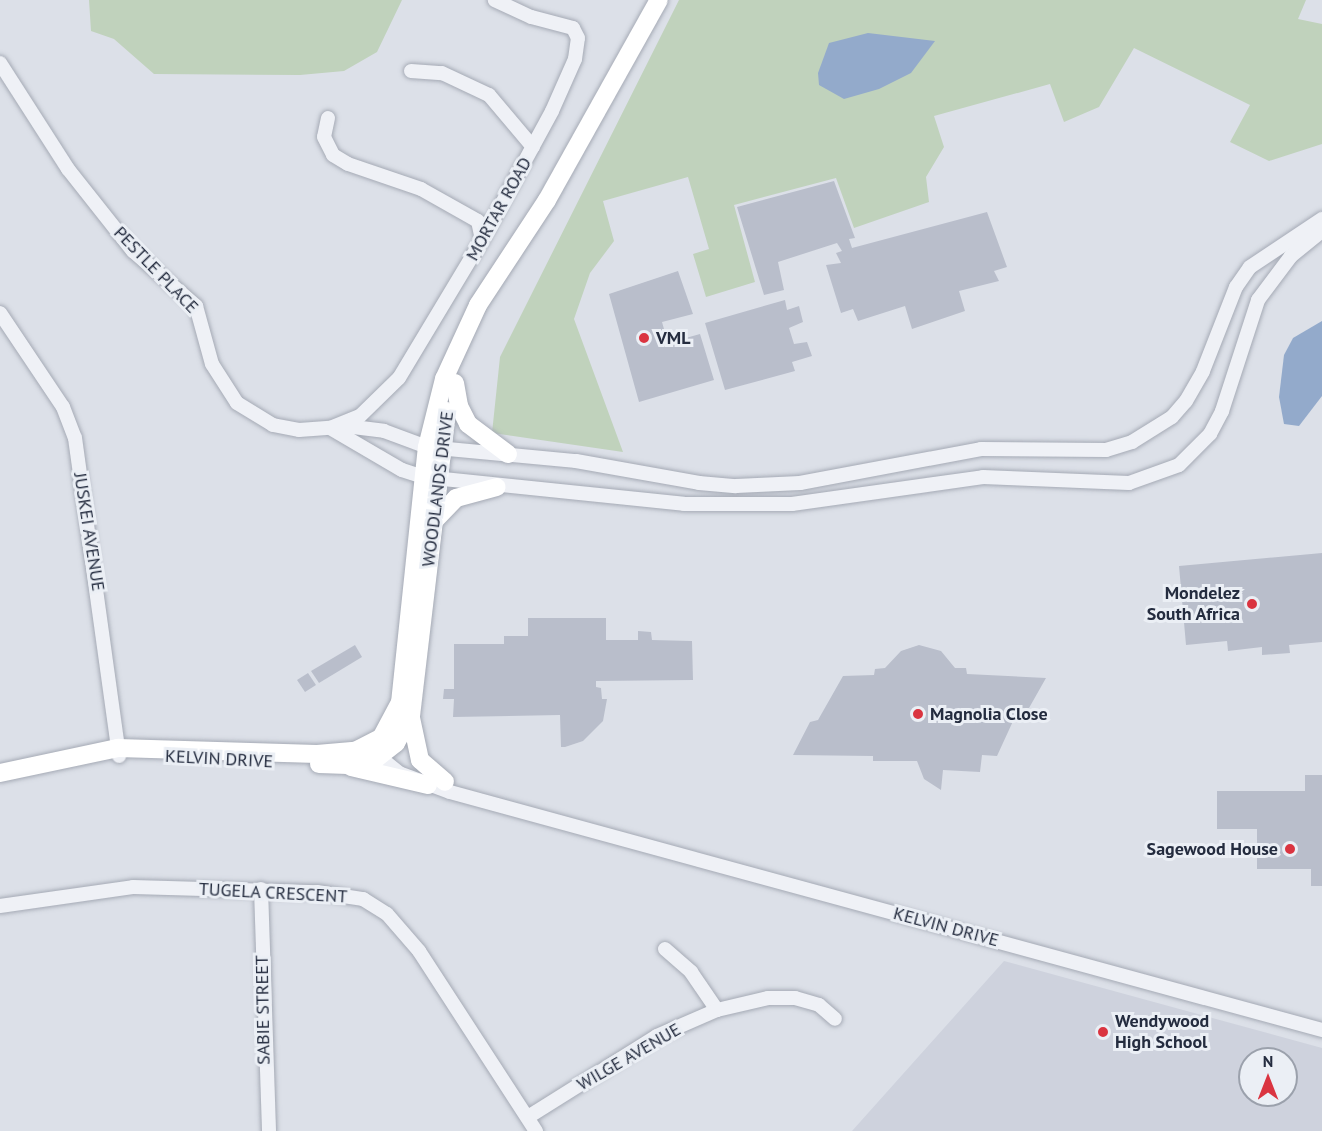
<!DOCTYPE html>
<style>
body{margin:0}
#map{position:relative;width:1322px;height:1131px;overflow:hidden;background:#dce0e8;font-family:"PT Sans",sans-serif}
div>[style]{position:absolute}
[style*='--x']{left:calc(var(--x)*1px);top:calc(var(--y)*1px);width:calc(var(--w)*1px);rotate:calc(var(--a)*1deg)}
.built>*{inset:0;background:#ced2dd}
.green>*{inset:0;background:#c0d2bc}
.water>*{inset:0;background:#93aacb}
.building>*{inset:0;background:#b9becb}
.roads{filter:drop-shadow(0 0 2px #a5aab5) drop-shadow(0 0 2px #a5aab5)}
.street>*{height:14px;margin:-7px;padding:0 7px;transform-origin:7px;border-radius:7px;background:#eff1f6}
.secondary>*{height:18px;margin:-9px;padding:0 9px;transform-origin:9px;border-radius:9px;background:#fff}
.dots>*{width:16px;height:16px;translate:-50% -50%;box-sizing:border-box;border:3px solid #ebeff5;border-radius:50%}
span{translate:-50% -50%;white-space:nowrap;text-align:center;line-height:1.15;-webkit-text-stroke:6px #ebeff5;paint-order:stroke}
.street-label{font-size:18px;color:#242c3f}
.poi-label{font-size:18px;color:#242c3f;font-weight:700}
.left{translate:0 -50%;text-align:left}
.right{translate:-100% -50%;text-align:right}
.north{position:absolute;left:1238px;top:1047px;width:60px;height:60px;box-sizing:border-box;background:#ebeff5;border:2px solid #9ba1ac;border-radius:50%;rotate:0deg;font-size:16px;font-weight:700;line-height:24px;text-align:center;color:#242c3f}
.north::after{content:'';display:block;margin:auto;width:21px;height:27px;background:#da3440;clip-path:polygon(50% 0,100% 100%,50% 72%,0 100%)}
</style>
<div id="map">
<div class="built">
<i style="clip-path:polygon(evenodd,1004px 961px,1322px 1048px,1322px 1131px,852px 1131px,1004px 961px,1250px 1059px,1286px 1059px,1286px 1095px,1250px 1095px,1250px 1059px)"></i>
</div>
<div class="green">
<i style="clip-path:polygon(89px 0,402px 0,377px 52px,344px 71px,300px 75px,154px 74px,114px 39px,91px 31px)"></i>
<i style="clip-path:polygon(679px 0,1306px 0,1298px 19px,1322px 24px,1322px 144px,1269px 161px,1230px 142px,1250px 105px,1134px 48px,1099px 107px,1064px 122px,1050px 84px,934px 116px,944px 147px,926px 177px,929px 202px,854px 228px,836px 178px,734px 205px,755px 282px,706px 297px,693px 254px,709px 249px,688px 177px,603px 201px,614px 241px,590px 273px,574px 319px,623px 452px,492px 433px,500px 357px)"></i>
</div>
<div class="water">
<i style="clip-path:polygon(868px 33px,935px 41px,911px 73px,879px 89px,844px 99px,819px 85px,818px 73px,829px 43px)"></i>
<i style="clip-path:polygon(1322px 321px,1322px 396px,1299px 426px,1284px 424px,1279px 397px,1284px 355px,1293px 338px)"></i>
</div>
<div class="building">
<i style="clip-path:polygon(834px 181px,855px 238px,849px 239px,852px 248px,987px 212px,1007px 267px,994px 271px,999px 281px,959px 291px,965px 311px,912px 329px,905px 306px,858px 321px,853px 309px,841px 313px,826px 265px,841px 263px,836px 253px,842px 251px,837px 243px,778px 262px,784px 290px,764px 295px,737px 207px)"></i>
<i style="clip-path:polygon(678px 271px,693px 314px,662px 322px,668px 343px,700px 334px,714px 380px,639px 402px,609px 294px)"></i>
<i style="clip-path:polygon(785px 300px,787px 310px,799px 306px,803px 322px,789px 328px,794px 344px,807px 342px,812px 356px,792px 362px,795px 371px,725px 390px,705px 323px)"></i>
<i style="clip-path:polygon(1322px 553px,1322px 642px,1289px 645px,1290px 653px,1262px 655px,1262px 647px,1228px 651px,1227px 641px,1186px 645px,1179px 566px)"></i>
<i style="clip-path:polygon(528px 618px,606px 618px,606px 640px,638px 640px,638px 631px,651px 632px,652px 640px,692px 641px,693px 680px,596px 681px,596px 687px,601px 688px,602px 699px,607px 699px,603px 721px,583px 741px,565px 747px,561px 747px,560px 715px,453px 717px,454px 699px,443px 699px,444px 689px,454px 689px,454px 644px,504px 644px,504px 636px,528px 636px)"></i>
<i style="clip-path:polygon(355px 645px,362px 657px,319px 683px,311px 671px)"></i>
<i style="clip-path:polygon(919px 645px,941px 651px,955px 668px,966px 668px,967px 674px,1046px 678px,1029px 708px,1019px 708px,997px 756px,982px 755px,980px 772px,943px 770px,941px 790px,924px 779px,917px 761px,873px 761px,873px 756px,793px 755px,810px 722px,818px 720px,843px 676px,874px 675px,875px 669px,885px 668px,901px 651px)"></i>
<i style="clip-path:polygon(308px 673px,316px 685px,305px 692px,297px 680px)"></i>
<i style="clip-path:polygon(1305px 775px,1322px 775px,1322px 886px,1311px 886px,1311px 869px,1257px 869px,1257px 829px,1217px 829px,1217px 791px,1305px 791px)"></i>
</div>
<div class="roads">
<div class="street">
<i style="--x:0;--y:63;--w:126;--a:57.3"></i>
<i style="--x:68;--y:169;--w:105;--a:51.6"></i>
<i style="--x:133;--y:251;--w:84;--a:41.1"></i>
<i style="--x:196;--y:306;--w:60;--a:74.6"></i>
<i style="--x:212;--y:364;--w:46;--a:57.3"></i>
<i style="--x:237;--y:403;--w:42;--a:31.4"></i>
<i style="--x:273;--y:425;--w:26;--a:11"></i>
<i style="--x:299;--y:430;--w:31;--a:-4"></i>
<i style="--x:330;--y:428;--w:32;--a:-22"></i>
<i style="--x:360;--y:416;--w:54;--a:-44.3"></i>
<i style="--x:399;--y:378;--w:161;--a:-59"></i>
<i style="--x:482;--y:240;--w:147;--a:-61.5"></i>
<i style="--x:552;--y:111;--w:57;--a:-66.1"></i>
<i style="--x:575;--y:59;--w:21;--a:-82"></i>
<i style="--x:578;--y:38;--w:11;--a:-117"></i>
<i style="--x:573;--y:28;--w:43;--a:-165.3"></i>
<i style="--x:531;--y:17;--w:40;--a:-155"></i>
<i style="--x:411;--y:71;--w:31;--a:4"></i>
<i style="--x:442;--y:73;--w:52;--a:25.1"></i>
<i style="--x:489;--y:95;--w:68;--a:49.8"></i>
<i style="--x:328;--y:118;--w:19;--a:102"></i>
<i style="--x:324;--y:137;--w:20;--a:63"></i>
<i style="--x:333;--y:155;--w:17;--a:31"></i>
<i style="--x:348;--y:164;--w:77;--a:18.9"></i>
<i style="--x:421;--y:189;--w:65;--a:29.3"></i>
<i style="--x:478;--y:221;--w:19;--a:78"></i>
<i style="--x:0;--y:313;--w:113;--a:56.2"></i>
<i style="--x:63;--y:407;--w:33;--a:69"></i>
<i style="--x:75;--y:438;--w:321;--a:82.1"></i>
<i style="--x:345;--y:426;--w:39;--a:7"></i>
<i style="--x:384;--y:431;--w:46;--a:20.4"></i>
<i style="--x:427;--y:447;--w:150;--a:5.4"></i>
<i style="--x:576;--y:461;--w:125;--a:10.1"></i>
<i style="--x:699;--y:483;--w:37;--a:5"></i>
<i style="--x:736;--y:486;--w:64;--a:-2.7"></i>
<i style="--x:800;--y:483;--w:184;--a:-10.6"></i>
<i style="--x:981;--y:449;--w:125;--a:0.5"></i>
<i style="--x:1106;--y:450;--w:27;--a:-17"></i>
<i style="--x:1132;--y:442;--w:47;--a:-32"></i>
<i style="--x:1172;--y:417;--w:21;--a:-49"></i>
<i style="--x:1186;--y:401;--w:34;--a:-60"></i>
<i style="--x:1203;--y:371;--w:90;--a:-68.6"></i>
<i style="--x:1236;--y:287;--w:24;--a:-55"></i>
<i style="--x:1250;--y:267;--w:87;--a:-33.7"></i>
<i style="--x:330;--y:428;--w:83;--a:30.3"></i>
<i style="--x:402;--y:470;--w:23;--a:18"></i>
<i style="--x:424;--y:477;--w:261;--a:5.9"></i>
<i style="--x:684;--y:504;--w:108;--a:0"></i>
<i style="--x:792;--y:504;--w:193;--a:-8"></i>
<i style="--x:983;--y:477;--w:146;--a:2.4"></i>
<i style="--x:1129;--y:483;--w:53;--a:-19.8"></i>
<i style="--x:1179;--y:465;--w:44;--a:-45"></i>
<i style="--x:1210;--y:434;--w:26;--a:-62"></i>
<i style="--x:1222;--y:411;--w:117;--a:-72"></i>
<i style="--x:1258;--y:300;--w:55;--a:-53.1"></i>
<i style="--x:1291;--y:256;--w:40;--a:-39"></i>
<i style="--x:372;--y:751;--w:35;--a:39"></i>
<i style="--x:399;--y:773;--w:54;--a:20.4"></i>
<i style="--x:450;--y:792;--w:904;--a:15.27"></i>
<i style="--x:261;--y:889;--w:242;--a:88.1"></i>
<i style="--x:0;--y:906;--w:134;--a:-8.1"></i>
<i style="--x:133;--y:887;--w:184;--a:1.6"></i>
<i style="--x:317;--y:892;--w:47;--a:8.7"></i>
<i style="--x:363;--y:899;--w:28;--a:32"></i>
<i style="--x:387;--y:914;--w:49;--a:49.1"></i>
<i style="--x:419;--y:951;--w:215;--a:57"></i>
<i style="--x:665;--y:949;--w:35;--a:41"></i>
<i style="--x:691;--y:972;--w:46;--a:55.6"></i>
<i style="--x:528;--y:1117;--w:152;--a:-32.1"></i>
<i style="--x:657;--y:1036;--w:65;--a:-23.4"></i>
<i style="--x:717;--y:1010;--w:52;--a:-13.2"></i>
<i style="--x:768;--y:998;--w:27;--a:0"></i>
<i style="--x:795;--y:998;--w:25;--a:16"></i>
<i style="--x:819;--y:1005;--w:21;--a:41"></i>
</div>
<div class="secondary">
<i style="--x:455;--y:383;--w:23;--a:80"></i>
<i style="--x:459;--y:406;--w:20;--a:63"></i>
<i style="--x:468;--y:424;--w:50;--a:36.9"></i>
<i style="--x:433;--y:522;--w:33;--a:-46"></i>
<i style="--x:456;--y:498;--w:42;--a:-15"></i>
<i style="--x:411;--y:718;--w:43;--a:77.9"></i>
<i style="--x:420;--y:760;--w:33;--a:41"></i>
<i style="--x:319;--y:764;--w:29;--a:2"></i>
<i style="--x:348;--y:765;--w:30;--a:-14"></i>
<i style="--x:377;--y:758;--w:24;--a:-38"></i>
<i style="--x:396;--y:743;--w:31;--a:-61"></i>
<i style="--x:411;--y:716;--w:307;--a:-83.3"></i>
<i style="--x:351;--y:767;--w:79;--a:13.2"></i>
<i style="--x:0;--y:773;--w:121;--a:-12"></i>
<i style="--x:118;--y:748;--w:199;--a:1.7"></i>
<i style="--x:317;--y:754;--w:38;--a:-5"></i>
<i style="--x:355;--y:751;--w:29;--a:-27"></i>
<i style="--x:381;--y:738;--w:40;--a:-62"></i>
<i style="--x:400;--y:703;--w:257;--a:-84"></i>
<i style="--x:427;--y:447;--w:70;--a:-76"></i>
<i style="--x:444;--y:379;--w:81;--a:-65.3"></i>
<i style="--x:478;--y:305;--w:126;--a:-56.7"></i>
<i style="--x:547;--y:200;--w:229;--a:-60.8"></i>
</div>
</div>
<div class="dots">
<i style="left:644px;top:338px;background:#da3440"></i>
<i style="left:1252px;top:604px;background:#da3440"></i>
<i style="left:918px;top:714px;background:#da3440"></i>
<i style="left:1290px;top:849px;background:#da3440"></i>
<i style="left:1103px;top:1032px;background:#da3440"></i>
</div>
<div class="street-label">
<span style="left:499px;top:209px;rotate:-61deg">MORTAR ROAD</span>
<span style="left:156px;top:270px;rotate:46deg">PESTLE PLACE</span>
<span style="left:438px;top:489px;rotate:-83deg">WOODLANDS DRIVE</span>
<span style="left:89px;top:532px;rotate:81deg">JUSKEI AVENUE</span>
<span style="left:219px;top:759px;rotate:3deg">KELVIN DRIVE</span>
<span style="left:273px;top:893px;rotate:3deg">TUGELA CRESCENT</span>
<span style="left:946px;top:927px;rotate:15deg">KELVIN DRIVE</span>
<span style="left:263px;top:1010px;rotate:-91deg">SABIE STREET</span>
<span style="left:629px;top:1057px;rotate:-30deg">WILGE AVENUE</span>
</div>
<div class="poi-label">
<span class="left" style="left:656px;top:338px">VML</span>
<span class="right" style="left:1240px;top:604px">Mondelez<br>South Africa</span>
<span class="left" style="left:930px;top:714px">Magnolia Close</span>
<span class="right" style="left:1278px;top:849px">Sagewood House</span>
<span class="left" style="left:1115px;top:1032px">Wendywood<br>High School</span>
</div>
<div class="north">N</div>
</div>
